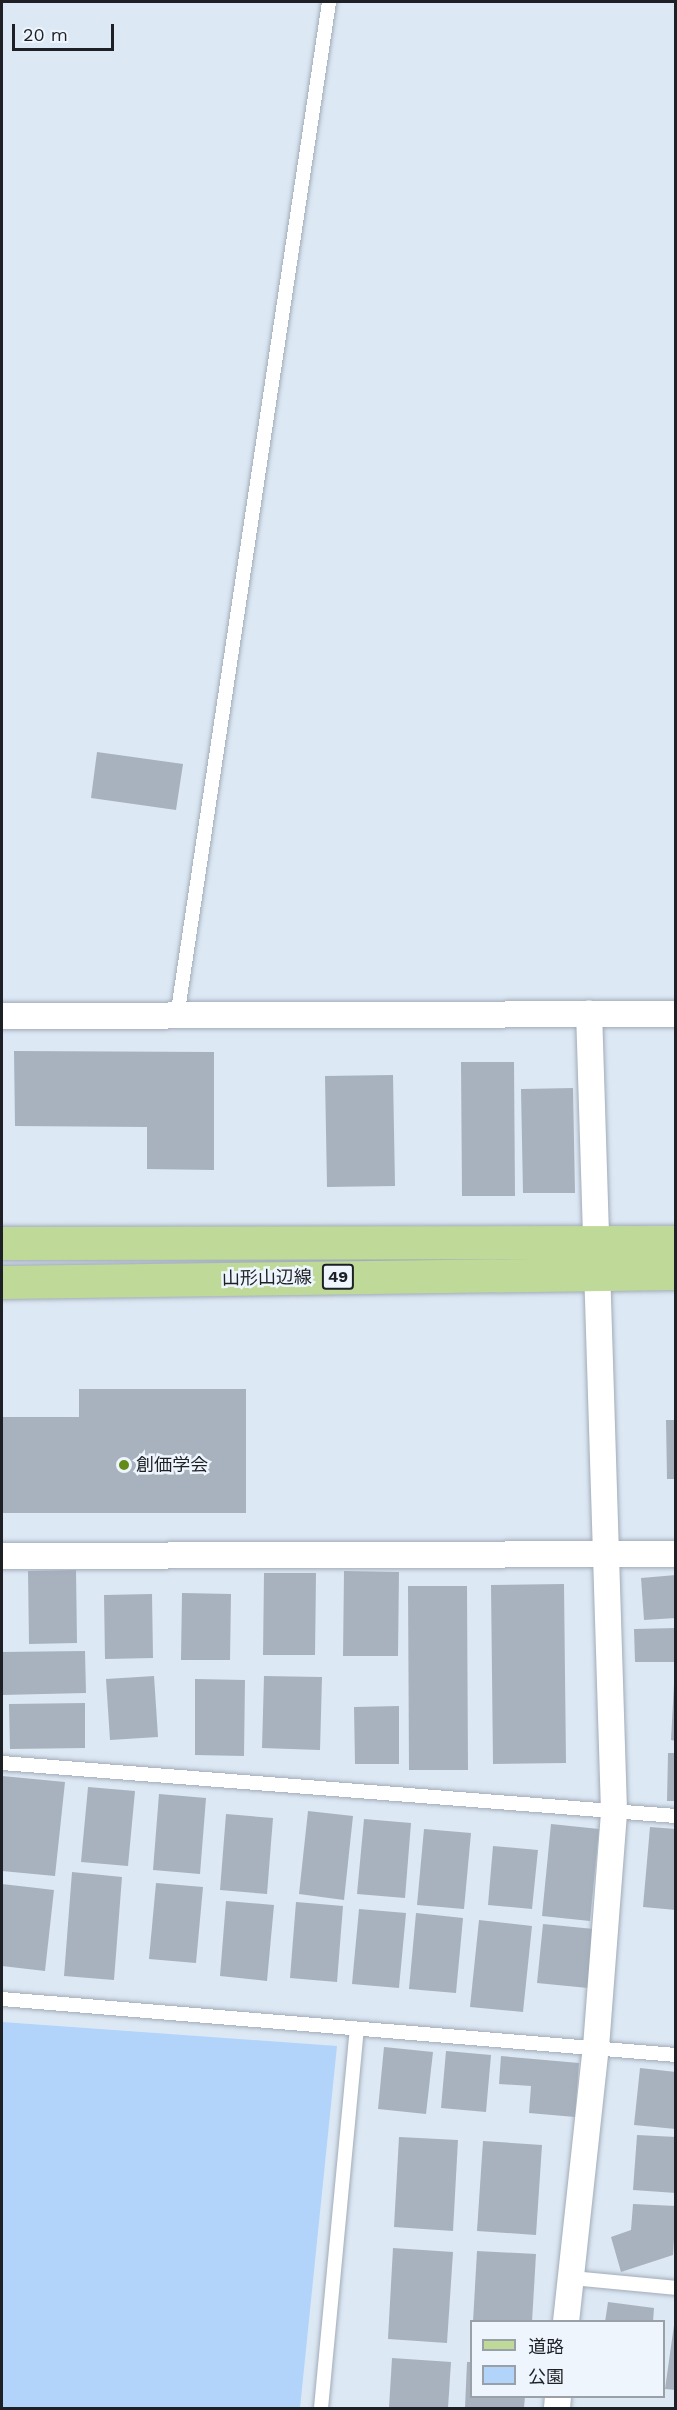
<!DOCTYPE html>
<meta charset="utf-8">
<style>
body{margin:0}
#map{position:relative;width:677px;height:2410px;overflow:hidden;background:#dde8f5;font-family:"Work Sans","Noto Sans JP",sans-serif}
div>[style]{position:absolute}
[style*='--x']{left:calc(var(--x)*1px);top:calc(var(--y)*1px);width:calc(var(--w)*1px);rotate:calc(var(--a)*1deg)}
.green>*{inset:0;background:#b2d4fa}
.building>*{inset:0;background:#a8b2be}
.roads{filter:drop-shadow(0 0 2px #a1acb8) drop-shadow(0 0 2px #a1acb8)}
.service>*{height:14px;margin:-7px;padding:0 7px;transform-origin:7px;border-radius:7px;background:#fff}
.minor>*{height:26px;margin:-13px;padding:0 13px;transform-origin:13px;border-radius:13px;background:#fff}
.primary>*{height:33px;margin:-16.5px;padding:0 16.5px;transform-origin:16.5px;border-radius:16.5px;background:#bfda98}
.dots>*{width:16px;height:16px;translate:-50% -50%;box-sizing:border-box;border:3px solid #eef5fd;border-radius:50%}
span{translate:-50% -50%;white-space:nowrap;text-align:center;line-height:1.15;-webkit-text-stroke:5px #eef5fd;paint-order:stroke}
.shield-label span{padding:2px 4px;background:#eef5fd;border:2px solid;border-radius:4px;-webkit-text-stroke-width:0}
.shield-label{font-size:16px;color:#1d2126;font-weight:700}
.street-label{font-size:18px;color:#1d2126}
.poi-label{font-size:18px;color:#1d2126}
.left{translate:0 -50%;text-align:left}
.frame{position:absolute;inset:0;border:3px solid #1d2126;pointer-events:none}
.legend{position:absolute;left:470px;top:2320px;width:195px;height:78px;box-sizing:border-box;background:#eef5fd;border:2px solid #9aa0a7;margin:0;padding:8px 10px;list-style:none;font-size:18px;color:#1d2126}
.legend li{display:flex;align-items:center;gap:12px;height:30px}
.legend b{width:30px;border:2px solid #9aa0a7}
.scale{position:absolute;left:12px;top:24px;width:102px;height:27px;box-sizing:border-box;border:3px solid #1d2126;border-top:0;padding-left:8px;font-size:18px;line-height:21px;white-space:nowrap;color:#1d2126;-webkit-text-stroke:4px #eef5fd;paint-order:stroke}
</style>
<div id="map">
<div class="green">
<i style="clip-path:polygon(2px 2022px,337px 2046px,300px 2408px,2px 2408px)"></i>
</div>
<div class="building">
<i style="clip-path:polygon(97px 752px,183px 764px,176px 810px,91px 798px)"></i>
<i style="clip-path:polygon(14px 1051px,214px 1052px,214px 1170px,147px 1169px,147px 1127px,15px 1126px)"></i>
<i style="clip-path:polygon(461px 1062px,514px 1062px,515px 1196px,462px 1196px)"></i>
<i style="clip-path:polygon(393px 1075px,395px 1186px,327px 1187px,325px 1076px)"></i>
<i style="clip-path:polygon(573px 1088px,575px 1193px,523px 1193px,521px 1089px)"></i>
<i style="clip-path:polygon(79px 1389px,246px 1389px,246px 1513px,2px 1513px,2px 1417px,79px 1417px)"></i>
<i style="clip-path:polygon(666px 1420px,676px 1420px,676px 1479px,667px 1479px)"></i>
<i style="clip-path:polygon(76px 1570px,77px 1643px,29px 1644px,28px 1571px)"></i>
<i style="clip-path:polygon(344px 1571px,399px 1572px,398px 1656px,343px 1656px)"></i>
<i style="clip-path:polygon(264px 1573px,316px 1573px,315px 1655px,263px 1655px)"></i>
<i style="clip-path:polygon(676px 1575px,676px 1618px,644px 1620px,641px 1578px)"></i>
<i style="clip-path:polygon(564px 1584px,566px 1763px,493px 1764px,491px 1585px)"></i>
<i style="clip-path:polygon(408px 1586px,467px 1586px,468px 1770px,409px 1770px)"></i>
<i style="clip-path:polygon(182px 1593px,231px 1594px,230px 1660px,181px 1660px)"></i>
<i style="clip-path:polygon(152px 1594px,153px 1658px,105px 1659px,104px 1595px)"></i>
<i style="clip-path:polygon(676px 1628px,676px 1662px,635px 1662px,634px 1629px)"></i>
<i style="clip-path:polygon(85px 1651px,86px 1693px,2px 1695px,2px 1652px)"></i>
<i style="clip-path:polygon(154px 1676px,158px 1737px,110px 1740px,106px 1679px)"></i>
<i style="clip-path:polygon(264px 1676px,322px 1677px,320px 1750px,262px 1748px)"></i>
<i style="clip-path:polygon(195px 1679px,245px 1680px,244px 1756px,195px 1755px)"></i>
<i style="clip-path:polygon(674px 1684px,676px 1684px,676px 1741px,671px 1740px)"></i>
<i style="clip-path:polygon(85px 1703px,85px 1748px,10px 1749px,9px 1704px)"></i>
<i style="clip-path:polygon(399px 1706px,399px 1764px,355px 1764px,354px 1707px)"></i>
<i style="clip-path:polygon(668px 1753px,676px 1753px,676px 1801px,667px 1801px)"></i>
<i style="clip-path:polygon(2px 1776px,65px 1782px,55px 1876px,2px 1871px)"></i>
<i style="clip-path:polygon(88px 1787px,135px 1791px,128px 1866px,81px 1862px)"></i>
<i style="clip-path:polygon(159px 1794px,206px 1798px,200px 1874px,153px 1870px)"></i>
<i style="clip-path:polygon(308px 1811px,353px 1816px,344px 1900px,299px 1894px)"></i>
<i style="clip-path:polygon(226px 1814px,273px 1818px,267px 1894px,220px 1890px)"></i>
<i style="clip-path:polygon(364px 1819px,411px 1823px,405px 1898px,357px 1894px)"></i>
<i style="clip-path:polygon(551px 1824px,599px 1829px,590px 1921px,542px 1916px)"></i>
<i style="clip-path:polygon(650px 1827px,676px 1829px,676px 1910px,643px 1907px)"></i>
<i style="clip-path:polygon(424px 1829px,471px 1833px,464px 1909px,417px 1905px)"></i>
<i style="clip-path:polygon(493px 1846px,538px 1850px,532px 1909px,488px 1905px)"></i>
<i style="clip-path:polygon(72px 1872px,122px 1877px,114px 1980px,64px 1976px)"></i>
<i style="clip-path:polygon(156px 1883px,203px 1887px,196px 1963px,149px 1959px)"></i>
<i style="clip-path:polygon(2px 1884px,54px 1890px,45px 1971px,2px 1966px)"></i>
<i style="clip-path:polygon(226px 1901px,274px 1905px,267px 1981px,220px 1976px)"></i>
<i style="clip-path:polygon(296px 1902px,343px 1906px,337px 1982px,290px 1978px)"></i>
<i style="clip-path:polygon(359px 1909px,406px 1913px,399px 1988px,352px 1984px)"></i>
<i style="clip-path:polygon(416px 1913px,463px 1918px,456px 1993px,409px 1989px)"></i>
<i style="clip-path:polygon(479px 1920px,532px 1926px,523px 2012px,470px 2007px)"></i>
<i style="clip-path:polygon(543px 1924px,594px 1929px,588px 1988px,537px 1983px)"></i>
<i style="clip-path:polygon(384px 2047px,433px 2052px,426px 2114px,378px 2109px)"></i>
<i style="clip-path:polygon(446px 2051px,491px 2055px,486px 2112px,441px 2108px)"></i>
<i style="clip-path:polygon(501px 2056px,579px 2063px,575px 2117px,529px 2113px,531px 2086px,499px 2084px)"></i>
<i style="clip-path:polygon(640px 2068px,676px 2072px,676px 2129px,634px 2125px)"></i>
<i style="clip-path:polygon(637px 2135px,676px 2137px,676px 2193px,633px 2190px)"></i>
<i style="clip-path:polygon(399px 2137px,458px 2140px,453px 2231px,394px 2227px)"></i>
<i style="clip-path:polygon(483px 2141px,542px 2145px,536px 2235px,477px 2231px)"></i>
<i style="clip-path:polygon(633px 2204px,676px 2206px,673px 2255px,621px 2272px,611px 2237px,631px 2230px)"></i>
<i style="clip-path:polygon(393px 2248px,453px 2252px,447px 2343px,388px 2339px)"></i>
<i style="clip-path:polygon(477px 2251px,536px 2254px,532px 2322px,473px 2322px)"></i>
<i style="clip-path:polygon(608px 2302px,654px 2308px,653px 2322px,605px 2322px)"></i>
<i style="clip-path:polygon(674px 2325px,676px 2325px,676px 2390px,665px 2389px)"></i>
<i style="clip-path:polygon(392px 2358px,451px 2362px,448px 2408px,389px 2408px)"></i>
<i style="clip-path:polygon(467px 2362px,472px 2362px,472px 2396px,525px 2396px,524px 2408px,465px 2408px)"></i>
</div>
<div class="roads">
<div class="service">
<i style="--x:177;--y:1017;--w:1026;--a:-81.48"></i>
<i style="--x:2;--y:1763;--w:676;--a:4.5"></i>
<i style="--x:2;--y:1999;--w:676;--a:4.75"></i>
<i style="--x:571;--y:2278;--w:105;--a:5.4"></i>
<i style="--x:321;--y:2408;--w:380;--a:-84.6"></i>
</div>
<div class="minor">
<i style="--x:2;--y:1016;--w:674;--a:-0.17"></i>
<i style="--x:2;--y:1556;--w:674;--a:-0.17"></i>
<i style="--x:566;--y:2322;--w:277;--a:-83.8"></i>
<i style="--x:596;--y:2047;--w:237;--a:-85.6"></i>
<i style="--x:614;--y:1811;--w:798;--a:-91.79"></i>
<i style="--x:557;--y:2408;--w:12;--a:-85"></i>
</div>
<div class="primary">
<i style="--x:2;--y:1243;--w:674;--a:-0.09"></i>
<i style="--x:2;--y:1282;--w:674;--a:-0.77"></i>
</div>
</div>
<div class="dots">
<i style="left:124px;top:1465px;background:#638b17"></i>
</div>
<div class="shield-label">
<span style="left:338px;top:1277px">49</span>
</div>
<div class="street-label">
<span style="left:267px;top:1278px;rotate:-1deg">山形山辺線</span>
</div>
<div class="poi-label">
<span class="left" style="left:136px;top:1465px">創価学会</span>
</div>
<div class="frame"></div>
<ul class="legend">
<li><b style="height:8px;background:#bfda98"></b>道路</li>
<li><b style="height:16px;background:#b2d4fa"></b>公園</li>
</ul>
<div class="scale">20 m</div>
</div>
